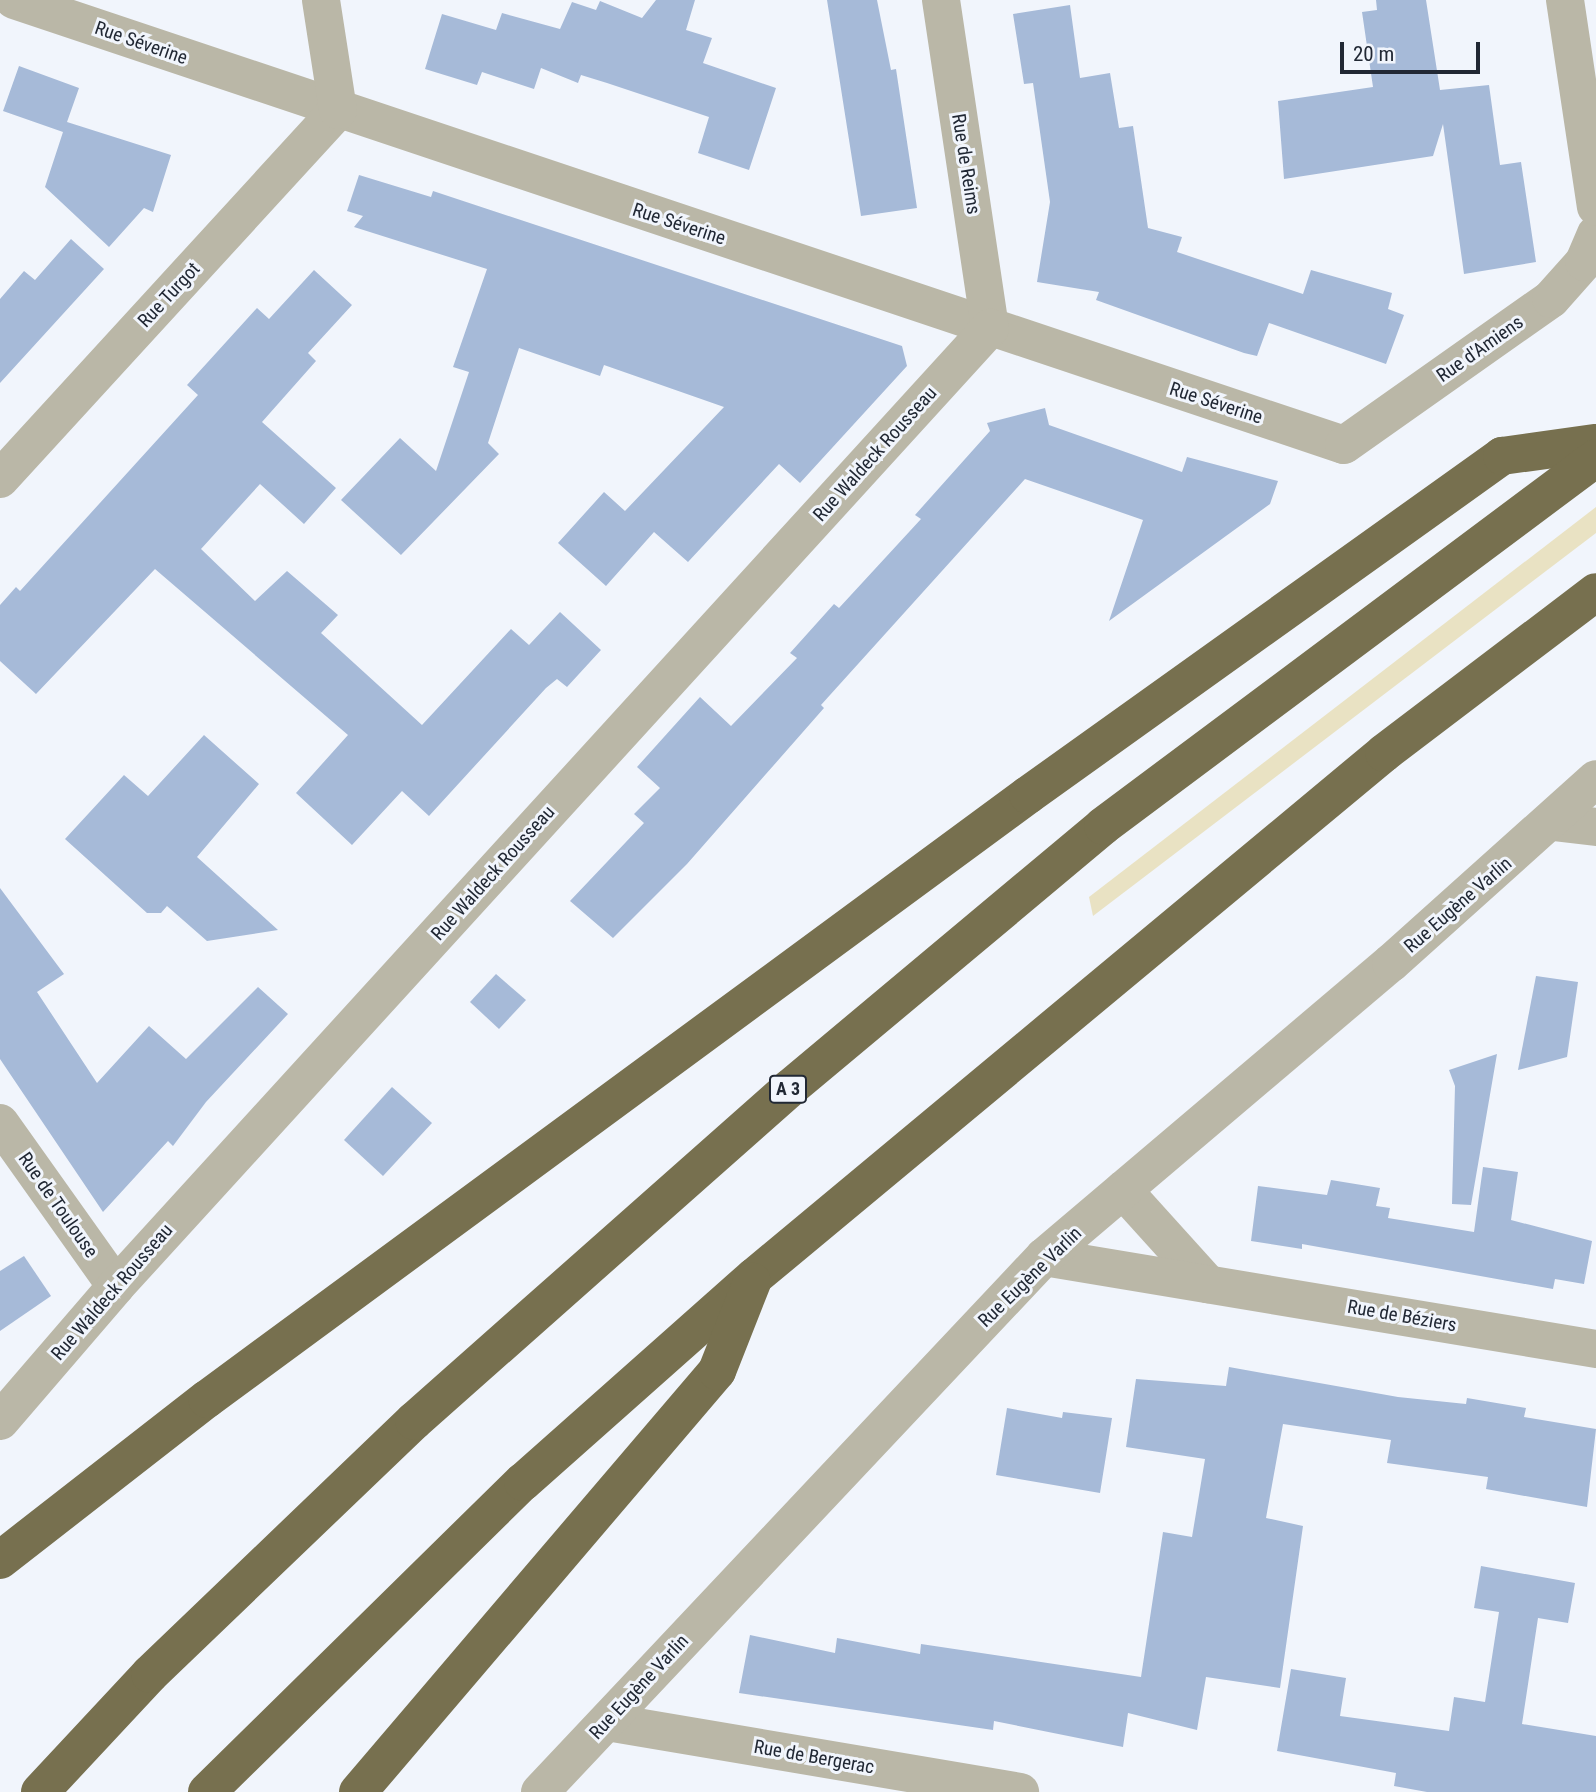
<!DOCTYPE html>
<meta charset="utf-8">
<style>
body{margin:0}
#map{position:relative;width:1596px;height:1792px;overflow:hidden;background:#f1f5fc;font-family:"Roboto Condensed",sans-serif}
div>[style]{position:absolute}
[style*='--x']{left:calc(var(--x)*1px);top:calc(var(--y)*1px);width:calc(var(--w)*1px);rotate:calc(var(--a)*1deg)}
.green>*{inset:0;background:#e9e2c3}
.building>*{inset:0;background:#a6bad8}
.minor>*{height:38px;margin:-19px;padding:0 19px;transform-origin:19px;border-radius:19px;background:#bab7a7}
.highway>*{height:38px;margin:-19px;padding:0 19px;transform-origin:19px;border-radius:19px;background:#77704f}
span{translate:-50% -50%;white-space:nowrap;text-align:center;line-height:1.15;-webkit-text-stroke:6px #f1f5fc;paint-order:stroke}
.shield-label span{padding:2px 5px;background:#f1f5fc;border:2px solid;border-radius:5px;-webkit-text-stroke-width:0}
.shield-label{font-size:18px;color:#212834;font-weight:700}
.street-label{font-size:19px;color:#212834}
.scale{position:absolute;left:1340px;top:42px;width:140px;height:32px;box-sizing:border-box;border:4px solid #212834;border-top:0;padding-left:9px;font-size:21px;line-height:24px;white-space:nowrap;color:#212834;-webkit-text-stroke:5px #f1f5fc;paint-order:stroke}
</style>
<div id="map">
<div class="green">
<i style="clip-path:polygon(1596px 507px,1596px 533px,1093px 916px,1089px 897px)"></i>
</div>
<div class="building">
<i style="clip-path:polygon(656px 0,695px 0,686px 30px,712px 38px,703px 63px,776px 88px,749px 170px,698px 153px,709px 117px,607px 83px,581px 75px,578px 83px,541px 68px,534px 89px,482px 72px,477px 85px,425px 69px,442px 14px,496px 30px,502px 13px,560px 29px,572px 2px,596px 10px,600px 1px,642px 18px)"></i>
<i style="clip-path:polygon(827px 0,877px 0,891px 70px,896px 69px,917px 208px,861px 216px)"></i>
<i style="clip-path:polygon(1376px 0,1426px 0,1440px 90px,1489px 85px,1500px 165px,1521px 162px,1536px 262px,1464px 274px,1443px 124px,1433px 156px,1284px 179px,1278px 101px,1373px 87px,1362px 12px,1377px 10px)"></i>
<i style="clip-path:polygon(1070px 5px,1080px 78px,1110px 73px,1119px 128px,1133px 126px,1148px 228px,1182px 237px,1177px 252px,1303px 294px,1311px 270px,1392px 293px,1388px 309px,1404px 315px,1386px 364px,1269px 323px,1257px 356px,1244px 353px,1096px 300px,1099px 292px,1037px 282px,1050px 202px,1033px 83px,1024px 84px,1013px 14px)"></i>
<i style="clip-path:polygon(19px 66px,79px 88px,67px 122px,171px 155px,153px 212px,144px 208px,109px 247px,45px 187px,63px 132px,3px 111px)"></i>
<i style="clip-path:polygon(359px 175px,431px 197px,433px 191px,902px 346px,907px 366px,800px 483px,779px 464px,688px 562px,654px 532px,606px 586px,558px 543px,604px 492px,625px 511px,724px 407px,604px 365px,600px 376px,519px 348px,488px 443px,499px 454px,401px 555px,341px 500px,400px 438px,436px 471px,469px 372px,453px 367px,487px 269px,354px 227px,363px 216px,347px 211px)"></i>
<i style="clip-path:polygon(71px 239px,104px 269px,0 383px,0 299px,24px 271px,35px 280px)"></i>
<i style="clip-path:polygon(314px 270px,352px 305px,308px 353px,316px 361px,262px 422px,336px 488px,304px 524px,260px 484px,201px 549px,255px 601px,287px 571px,338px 615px,321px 633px,422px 725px,511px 629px,529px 645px,560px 612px,601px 650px,567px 687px,557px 679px,546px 688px,429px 816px,402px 791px,352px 845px,296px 793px,348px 735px,155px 569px,36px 694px,0 661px,0 605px,16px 587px,20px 591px,198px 395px,187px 385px,257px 308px,269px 319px)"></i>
<i style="clip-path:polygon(1045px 408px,1049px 425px,1182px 472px,1187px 457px,1278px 481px,1270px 504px,1109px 621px,1143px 520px,1025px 479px,821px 705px,824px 708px,687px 864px,613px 938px,570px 901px,644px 823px,634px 814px,660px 788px,637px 767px,700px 697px,731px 726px,797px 658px,790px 653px,834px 604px,839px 608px,921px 519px,915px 515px,990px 431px,987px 423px)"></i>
<i style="clip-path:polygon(204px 735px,259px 784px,197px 857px,278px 930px,207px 941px,167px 906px,161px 913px,147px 913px,65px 839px,124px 775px,148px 796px)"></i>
<i style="clip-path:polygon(0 888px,64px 974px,37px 992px,97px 1083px,149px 1026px,186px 1059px,258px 987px,288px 1014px,206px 1102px,173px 1146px,168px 1141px,103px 1212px,0 1059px)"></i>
<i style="clip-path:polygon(496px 974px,526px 1000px,499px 1029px,470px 1002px)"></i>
<i style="clip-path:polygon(1536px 976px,1578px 982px,1567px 1057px,1518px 1070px)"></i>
<i style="clip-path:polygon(1497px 1054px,1471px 1205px,1452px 1204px,1455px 1086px,1449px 1070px)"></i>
<i style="clip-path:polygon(392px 1087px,432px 1123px,383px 1176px,344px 1140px)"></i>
<i style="clip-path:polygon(1483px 1167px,1518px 1172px,1511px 1220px,1592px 1241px,1584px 1284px,1555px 1279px,1553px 1289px,1302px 1244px,1302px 1249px,1251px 1241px,1258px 1186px,1327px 1195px,1331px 1180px,1380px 1188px,1376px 1206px,1390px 1208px,1388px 1218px,1474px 1232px)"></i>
<i style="clip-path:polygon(24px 1256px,51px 1296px,0 1331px,0 1271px)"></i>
<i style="clip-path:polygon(1229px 1367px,1398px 1397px,1466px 1404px,1467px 1398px,1526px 1408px,1524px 1417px,1596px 1429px,1587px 1507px,1486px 1489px,1488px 1477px,1387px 1463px,1391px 1440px,1283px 1424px,1266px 1518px,1303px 1526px,1280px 1688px,1206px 1677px,1197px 1730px,1128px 1713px,1123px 1747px,994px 1721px,993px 1730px,739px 1693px,750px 1635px,835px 1653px,837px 1638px,920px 1654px,921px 1644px,1141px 1677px,1163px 1532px,1192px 1537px,1205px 1459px,1126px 1447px,1136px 1379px,1226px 1386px)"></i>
<i style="clip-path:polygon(1007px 1408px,1062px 1418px,1063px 1412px,1112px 1418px,1100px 1493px,996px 1475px)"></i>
<i style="clip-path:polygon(1481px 1566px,1575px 1583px,1568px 1623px,1538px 1618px,1522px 1724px,1596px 1736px,1596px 1792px,1427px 1792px,1394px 1786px,1396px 1773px,1277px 1751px,1291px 1669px,1346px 1678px,1340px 1716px,1449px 1731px,1454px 1697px,1485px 1702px,1499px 1612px,1474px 1608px)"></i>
</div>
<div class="minor">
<i style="--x:14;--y:0;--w:1402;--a:18.5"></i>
<i style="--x:1344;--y:445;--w:253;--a:-35.2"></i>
<i style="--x:1551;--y:299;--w:50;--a:-48.3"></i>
<i style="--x:1584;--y:262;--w:30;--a:-67"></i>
<i style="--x:941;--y:0;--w:332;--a:81.5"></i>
<i style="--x:1565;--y:0;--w:209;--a:81.5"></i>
<i style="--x:0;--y:479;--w:500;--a:-47.51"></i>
<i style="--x:338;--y:110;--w:111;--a:-98.8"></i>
<i style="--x:1553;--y:822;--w:43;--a:6.6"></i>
<i style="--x:0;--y:1123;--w:200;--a:54.6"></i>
<i style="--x:1123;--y:1190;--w:127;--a:47.9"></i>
<i style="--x:1044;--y:1257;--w:560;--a:9.46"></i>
<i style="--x:0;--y:1421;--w:178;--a:-49.3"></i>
<i style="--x:116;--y:1286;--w:1297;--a:-47.63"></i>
<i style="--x:607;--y:1722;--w:419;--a:9.6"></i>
<i style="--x:540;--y:1792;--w:735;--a:-46.71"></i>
<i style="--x:1044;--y:1257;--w:455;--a:-40.3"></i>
<i style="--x:1391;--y:963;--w:275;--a:-41.9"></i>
</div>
<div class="highway">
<i style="--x:0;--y:1560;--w:262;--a:-37.9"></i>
<i style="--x:207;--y:1399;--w:1019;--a:-36.34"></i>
<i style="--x:1028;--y:795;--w:583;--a:-35.57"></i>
<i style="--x:1502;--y:456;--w:95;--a:-7.9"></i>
<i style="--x:40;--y:1792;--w:161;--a:-47"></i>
<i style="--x:150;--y:1674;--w:366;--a:-43.8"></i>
<i style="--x:414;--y:1421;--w:502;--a:-41.53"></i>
<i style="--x:790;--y:1088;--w:408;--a:-39.9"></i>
<i style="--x:1103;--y:826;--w:615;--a:-36.74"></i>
<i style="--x:207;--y:1792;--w:443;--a:-44.5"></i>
<i style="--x:523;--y:1482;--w:309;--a:-41.6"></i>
<i style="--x:754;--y:1277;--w:819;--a:-39.75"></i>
<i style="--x:1384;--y:753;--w:266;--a:-37.2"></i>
<i style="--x:358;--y:1792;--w:553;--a:-49.54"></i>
<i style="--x:717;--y:1371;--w:96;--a:-68.5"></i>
</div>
<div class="shield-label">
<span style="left:788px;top:1089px">A 3</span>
</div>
<div class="street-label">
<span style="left:141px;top:43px;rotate:19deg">Rue Séverine</span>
<span style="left:966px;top:164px;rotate:81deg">Rue de Reims</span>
<span style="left:679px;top:224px;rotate:18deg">Rue Séverine</span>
<span style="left:169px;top:295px;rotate:-47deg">Rue Turgot</span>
<span style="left:1480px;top:349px;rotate:-35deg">Rue d'Amiens</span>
<span style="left:1216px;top:403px;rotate:18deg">Rue Séverine</span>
<span style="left:875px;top:454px;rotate:-48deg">Rue Waldeck Rousseau</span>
<span style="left:493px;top:873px;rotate:-48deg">Rue Waldeck Rousseau</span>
<span style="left:1458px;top:905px;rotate:-41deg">Rue Eugène Varlin</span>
<span style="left:58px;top:1205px;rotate:55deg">Rue de Toulouse</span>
<span style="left:1030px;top:1277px;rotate:-44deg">Rue Eugène Varlin</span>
<span style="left:112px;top:1292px;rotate:-49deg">Rue Waldeck Rousseau</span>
<span style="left:1402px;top:1316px;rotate:10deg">Rue de Béziers</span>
<span style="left:639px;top:1687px;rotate:-47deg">Rue Eugène Varlin</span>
<span style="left:814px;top:1757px;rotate:10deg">Rue de Bergerac</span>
</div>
<div class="scale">20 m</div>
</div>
